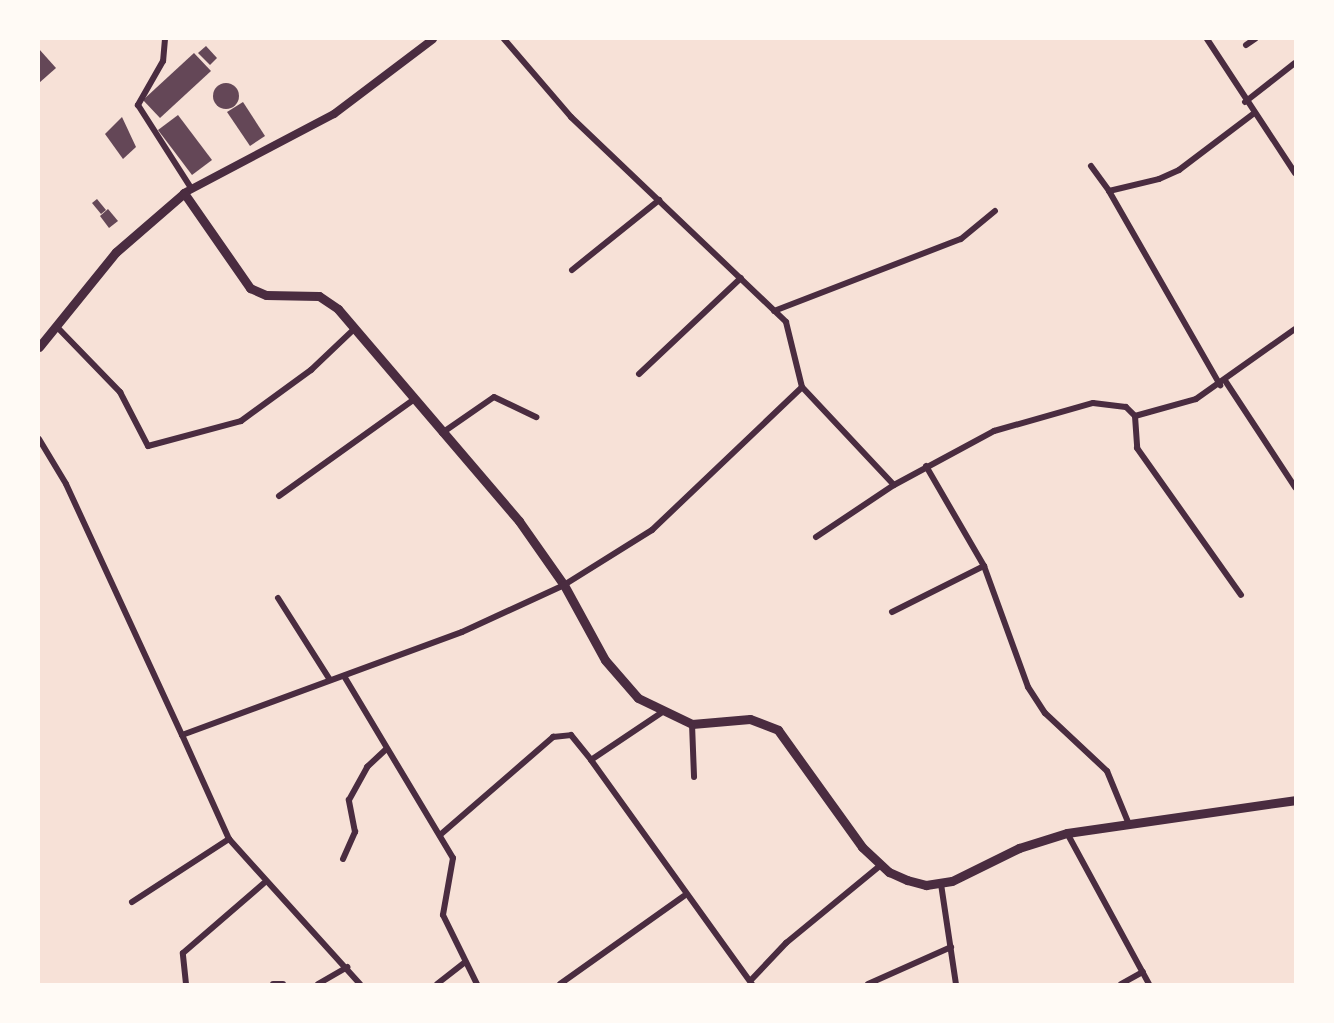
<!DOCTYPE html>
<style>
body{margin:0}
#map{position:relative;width:1334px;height:1023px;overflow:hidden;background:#f7e1d7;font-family:"Work Sans",sans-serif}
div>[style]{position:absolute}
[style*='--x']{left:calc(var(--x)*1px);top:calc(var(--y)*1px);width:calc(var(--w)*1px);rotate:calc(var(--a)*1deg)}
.building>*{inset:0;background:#644757}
.round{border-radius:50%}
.minor>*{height:6px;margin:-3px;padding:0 3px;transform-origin:3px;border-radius:3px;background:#4a2c40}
.tertiary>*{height:8px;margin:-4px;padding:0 4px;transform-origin:4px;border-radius:4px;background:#4a2c40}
.secondary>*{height:9px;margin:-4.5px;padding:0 4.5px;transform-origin:4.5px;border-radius:4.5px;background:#4a2c40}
span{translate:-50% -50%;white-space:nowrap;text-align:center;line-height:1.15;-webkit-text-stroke:4.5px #fffaf5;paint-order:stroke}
.frame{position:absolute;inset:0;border:40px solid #fffaf5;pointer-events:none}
</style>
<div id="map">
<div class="building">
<i style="clip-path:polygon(206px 46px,217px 58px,210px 65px,198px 53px)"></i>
<i style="clip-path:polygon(39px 49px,56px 68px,39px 83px)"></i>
<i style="clip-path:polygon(194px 53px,211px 71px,160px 118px,143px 100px)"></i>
<i class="round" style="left:213px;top:83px;width:26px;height:26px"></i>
<i style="clip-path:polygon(243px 102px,265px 136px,250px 146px,227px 112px)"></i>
<i style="clip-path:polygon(178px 115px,212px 160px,192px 175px,158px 130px)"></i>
<i style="clip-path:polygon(122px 117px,136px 147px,123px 159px,105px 134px)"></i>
<i style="clip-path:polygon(97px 199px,106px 210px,101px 214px,92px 203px)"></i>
<i style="clip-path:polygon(108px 209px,118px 221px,109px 228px,100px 216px)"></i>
</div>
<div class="minor">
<i style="--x:165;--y:39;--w:22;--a:95"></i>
<i style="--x:163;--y:61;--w:51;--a:119.6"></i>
<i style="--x:138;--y:105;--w:98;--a:57.4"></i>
<i style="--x:504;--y:39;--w:103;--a:49.3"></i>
<i style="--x:571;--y:117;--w:297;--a:43.6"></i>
<i style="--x:786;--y:322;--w:67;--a:76.2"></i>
<i style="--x:1207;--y:39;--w:160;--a:56.7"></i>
<i style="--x:1246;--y:45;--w:11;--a:-34"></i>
<i style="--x:1245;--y:102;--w:63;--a:-38"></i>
<i style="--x:1091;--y:166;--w:31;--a:54"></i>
<i style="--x:1109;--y:191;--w:51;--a:-13.5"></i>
<i style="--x:1159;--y:179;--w:22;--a:-24"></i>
<i style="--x:1179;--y:170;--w:93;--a:-37.1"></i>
<i style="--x:1109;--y:191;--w:224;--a:60.2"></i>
<i style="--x:572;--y:270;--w:112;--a:-38.8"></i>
<i style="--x:774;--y:311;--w:200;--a:-21.1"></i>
<i style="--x:961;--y:239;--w:44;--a:-39.5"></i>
<i style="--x:57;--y:327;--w:91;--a:45.9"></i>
<i style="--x:120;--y:392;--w:61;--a:62.6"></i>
<i style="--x:148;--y:446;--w:96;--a:-15"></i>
<i style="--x:241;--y:421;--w:87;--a:-36.1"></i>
<i style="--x:311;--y:370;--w:59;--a:-43.6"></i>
<i style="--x:639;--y:374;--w:140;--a:-43.3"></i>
<i style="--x:1226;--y:382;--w:126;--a:56.7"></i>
<i style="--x:1135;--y:416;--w:63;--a:-15.6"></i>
<i style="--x:1196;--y:399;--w:121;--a:-35.3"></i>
<i style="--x:442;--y:433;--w:63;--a:-34.7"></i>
<i style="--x:494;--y:397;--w:47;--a:25.5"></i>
<i style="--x:39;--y:439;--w:52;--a:59"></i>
<i style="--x:66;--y:484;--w:277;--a:65.2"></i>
<i style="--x:926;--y:466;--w:116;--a:59.9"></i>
<i style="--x:984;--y:566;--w:129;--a:70"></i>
<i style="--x:1028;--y:687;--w:31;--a:57"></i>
<i style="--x:1045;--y:713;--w:85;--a:43.1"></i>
<i style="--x:1107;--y:771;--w:55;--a:67.6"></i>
<i style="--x:279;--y:496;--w:165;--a:-35.6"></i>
<i style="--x:816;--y:537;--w:94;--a:-33.7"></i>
<i style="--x:278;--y:598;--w:97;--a:57.6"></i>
<i style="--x:892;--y:612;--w:103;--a:-26.6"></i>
<i style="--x:344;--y:676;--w:212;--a:59.1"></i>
<i style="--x:453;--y:858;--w:58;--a:100"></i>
<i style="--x:443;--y:915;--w:77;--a:63.8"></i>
<i style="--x:661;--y:713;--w:84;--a:146.1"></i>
<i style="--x:591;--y:760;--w:276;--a:54.3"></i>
<i style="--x:692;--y:724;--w:53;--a:87.8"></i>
<i style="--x:1067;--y:833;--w:172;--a:61.5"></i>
<i style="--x:440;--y:835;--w:150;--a:-40.9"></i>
<i style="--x:553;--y:737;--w:18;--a:-6"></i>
<i style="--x:571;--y:735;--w:32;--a:51"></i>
<i style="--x:343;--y:859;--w:30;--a:-66"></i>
<i style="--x:355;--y:832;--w:33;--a:-101"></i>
<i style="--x:349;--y:800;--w:38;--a:-61"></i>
<i style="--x:367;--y:767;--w:26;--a:-43"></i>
<i style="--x:941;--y:884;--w:101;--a:81.5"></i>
<i style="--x:132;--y:902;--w:116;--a:-33"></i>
<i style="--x:752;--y:979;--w:50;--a:-46.6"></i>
<i style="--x:786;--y:943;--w:123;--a:-39.4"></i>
<i style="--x:186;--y:984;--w:31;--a:-96"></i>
<i style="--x:183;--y:953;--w:107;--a:-40.8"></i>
<i style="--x:273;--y:984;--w:10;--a:0"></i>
<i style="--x:318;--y:984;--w:34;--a:-30"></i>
<i style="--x:360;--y:984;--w:195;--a:-132.1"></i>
<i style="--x:229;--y:839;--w:114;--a:-114.3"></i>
<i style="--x:182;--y:735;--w:298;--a:-20.2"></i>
<i style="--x:462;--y:632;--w:112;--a:-24.7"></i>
<i style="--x:564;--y:585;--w:104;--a:-32"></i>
<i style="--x:652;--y:530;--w:207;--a:-43.6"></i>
<i style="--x:802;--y:387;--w:134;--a:46.8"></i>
<i style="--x:894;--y:485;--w:114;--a:-28.4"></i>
<i style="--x:994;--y:431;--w:103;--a:-15.8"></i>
<i style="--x:1093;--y:403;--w:33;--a:7"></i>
<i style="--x:1126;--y:407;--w:13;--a:45"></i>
<i style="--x:1135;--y:416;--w:32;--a:86"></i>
<i style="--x:1137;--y:448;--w:180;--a:54.7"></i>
<i style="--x:437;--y:984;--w:36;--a:-38"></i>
<i style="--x:560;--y:984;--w:152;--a:-35.4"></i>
<i style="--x:868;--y:984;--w:91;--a:-24"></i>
<i style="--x:1121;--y:984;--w:25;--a:-29"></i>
</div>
<div class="tertiary">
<i style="--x:184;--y:193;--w:170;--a:-27.8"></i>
<i style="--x:334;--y:114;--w:124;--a:-37.1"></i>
</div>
<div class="secondary">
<i style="--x:39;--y:347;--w:122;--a:-51"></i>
<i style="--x:116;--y:252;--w:90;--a:-40.9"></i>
<i style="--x:184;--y:193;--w:116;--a:55.2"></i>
<i style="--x:250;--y:288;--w:17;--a:24"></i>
<i style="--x:266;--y:295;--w:53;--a:1.1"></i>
<i style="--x:319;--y:296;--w:23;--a:34"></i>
<i style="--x:338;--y:309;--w:279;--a:49.5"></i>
<i style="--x:519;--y:521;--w:78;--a:54.9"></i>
<i style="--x:564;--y:585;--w:85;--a:61.3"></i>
<i style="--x:605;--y:660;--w:50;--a:49"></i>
<i style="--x:638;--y:698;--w:60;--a:25.7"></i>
<i style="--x:692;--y:724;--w:58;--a:-4.9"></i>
<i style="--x:750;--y:719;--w:30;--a:21"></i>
<i style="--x:778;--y:730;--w:144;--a:54.3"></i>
<i style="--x:862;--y:847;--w:37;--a:43"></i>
<i style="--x:889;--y:872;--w:20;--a:24"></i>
<i style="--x:907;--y:880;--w:20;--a:15"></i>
<i style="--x:926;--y:885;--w:26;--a:-9"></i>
<i style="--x:952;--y:881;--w:75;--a:-26.2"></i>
<i style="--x:1019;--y:848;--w:50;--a:-17.4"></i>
<i style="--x:1067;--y:833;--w:230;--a:-8.2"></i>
</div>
<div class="frame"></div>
</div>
